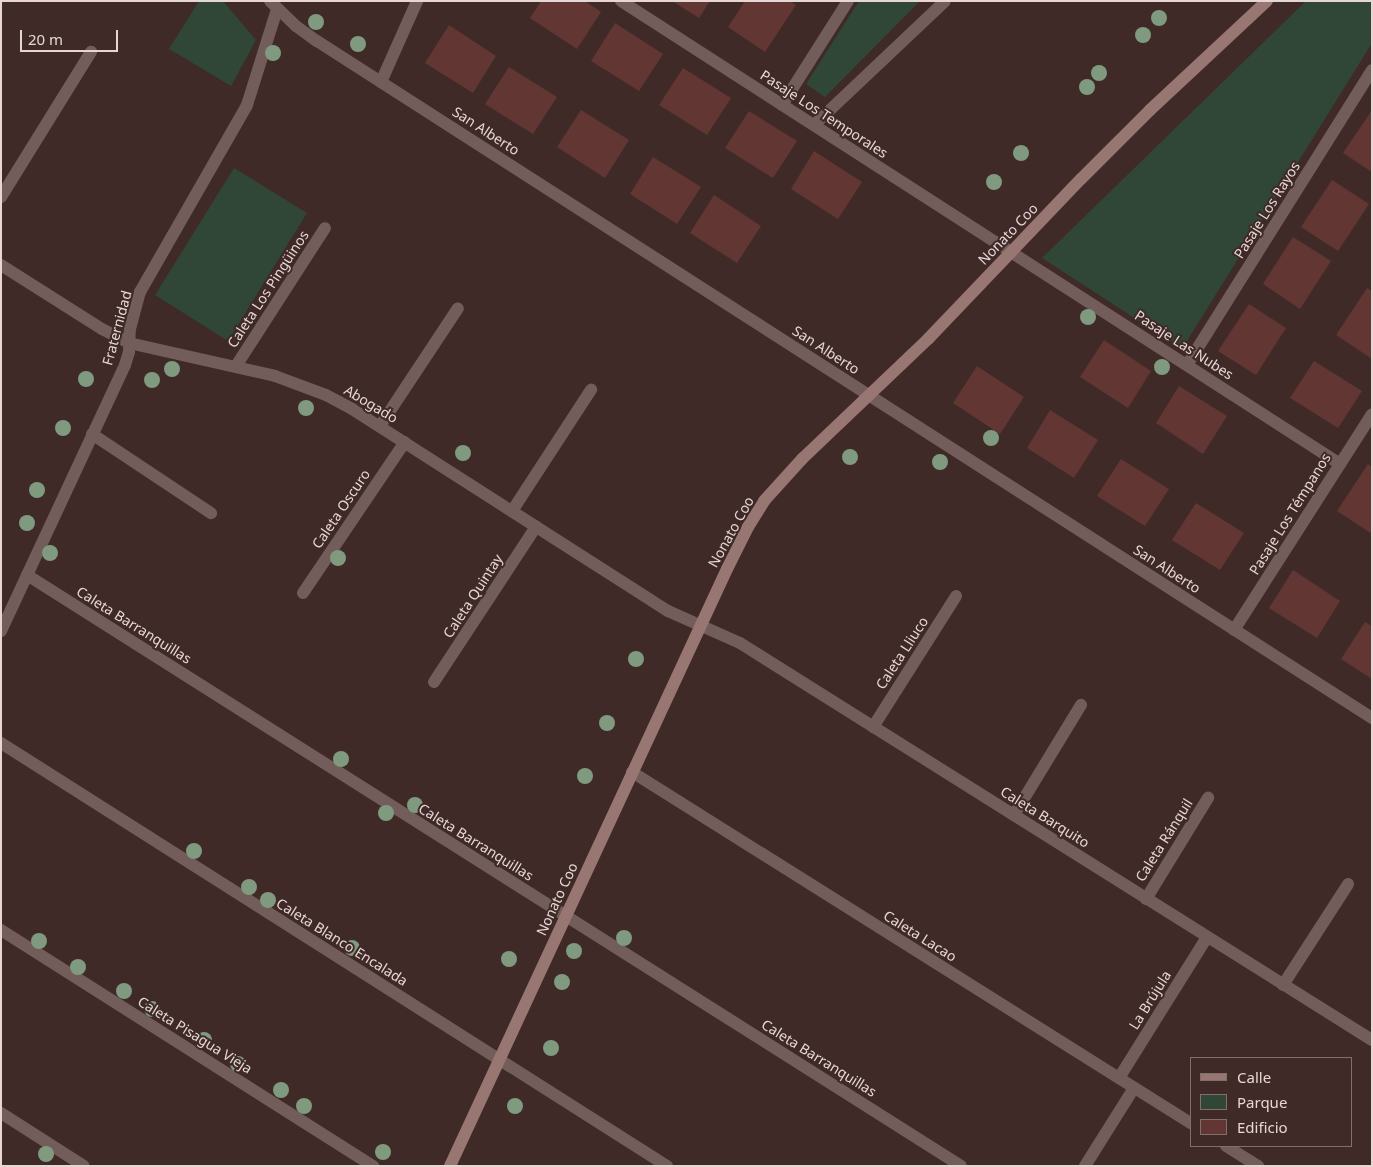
<!DOCTYPE html>
<meta charset="utf-8">
<style>
body{margin:0}
#map{position:relative;width:1373px;height:1167px;overflow:hidden;background:#3f2a28;font-family:"Noto Sans",sans-serif}
div>[style]{position:absolute}
[style*='--x']{left:calc(var(--x)*1px);top:calc(var(--y)*1px);width:calc(var(--w)*1px);rotate:calc(var(--a)*1deg)}
.green>*{inset:0;background:#304636}
.building>*{inset:0;background:#623633}
.street>*{height:12px;margin:-6px;padding:0 6px;transform-origin:6px;border-radius:6px;background:#735d5b}
.secondary>*{height:12px;margin:-6px;padding:0 6px;transform-origin:6px;border-radius:6px;background:#987672}
.trees>*{width:16px;height:16px;margin:-8px;border-radius:50%;background:#7f9a7f}
span{translate:-50% -50%;white-space:nowrap;text-align:center;line-height:1.15;-webkit-text-stroke:4px #3f2a28;paint-order:stroke}
.street-label{font-size:14px;color:#e6d7d5}
.frame{position:absolute;inset:0;border:2px solid #e6d7d5;pointer-events:none}
.legend{position:absolute;left:1190px;top:1057px;width:162px;height:90px;box-sizing:border-box;background:#3f2a28;border:1px solid #826f6d;margin:0;padding:6px 9px;list-style:none;font-size:15px;color:#e6d7d5}
.legend li{display:flex;align-items:center;gap:10px;height:25px}
.legend b{width:25px;border:1px solid #826f6d}
.scale{position:absolute;left:20px;top:30px;width:98px;height:22px;box-sizing:border-box;border:2px solid #e6d7d5;border-top:0;padding-left:6px;font-size:15px;line-height:18px;white-space:nowrap;color:#e6d7d5;-webkit-text-stroke:4px #3f2a28;paint-order:stroke}
</style>
<div id="map">
<div class="green">
<i style="clip-path:polygon(199px 1px,223px 1px,256px 40px,231px 86px,169px 49px)"></i>
<i style="clip-path:polygon(859px 1px,920px 1px,825px 97px,806px 84px)"></i>
<i style="clip-path:polygon(1306px 1px,1372px 1px,1372px 43px,1182px 349px,1042px 258px)"></i>
<i style="clip-path:polygon(234px 168px,307px 213px,228px 341px,155px 295px)"></i>
</div>
<div class="building">
<i style="clip-path:polygon(541px 1px,585px 1px,601px 12px,577px 49px,530px 18px)"></i>
<i style="clip-path:polygon(672px 1px,710px 1px,699px 18px)"></i>
<i style="clip-path:polygon(745px 1px,790px 1px,796px 5px,765px 52px,728px 27px)"></i>
<i style="clip-path:polygon(615px 23px,663px 54px,639px 91px,591px 61px)"></i>
<i style="clip-path:polygon(449px 25px,496px 56px,473px 93px,425px 63px)"></i>
<i style="clip-path:polygon(509px 67px,557px 97px,533px 134px,485px 104px)"></i>
<i style="clip-path:polygon(683px 68px,731px 98px,707px 135px,659px 105px)"></i>
<i style="clip-path:polygon(581px 110px,629px 140px,605px 178px,557px 147px)"></i>
<i style="clip-path:polygon(1372px 110px,1372px 172px,1343px 153px)"></i>
<i style="clip-path:polygon(749px 111px,797px 141px,773px 178px,725px 148px)"></i>
<i style="clip-path:polygon(814px 151px,862px 182px,838px 219px,791px 189px)"></i>
<i style="clip-path:polygon(653px 157px,701px 187px,677px 224px,630px 194px)"></i>
<i style="clip-path:polygon(1332px 180px,1369px 204px,1338px 251px,1301px 227px)"></i>
<i style="clip-path:polygon(714px 195px,761px 226px,737px 263px,690px 233px)"></i>
<i style="clip-path:polygon(1293px 237px,1331px 261px,1300px 309px,1263px 284px)"></i>
<i style="clip-path:polygon(1367px 288px,1372px 291px,1372px 359px,1336px 335px)"></i>
<i style="clip-path:polygon(1249px 304px,1286px 328px,1256px 375px,1218px 351px)"></i>
<i style="clip-path:polygon(1104px 340px,1151px 371px,1128px 408px,1080px 377px)"></i>
<i style="clip-path:polygon(1314px 361px,1362px 391px,1338px 428px,1290px 398px)"></i>
<i style="clip-path:polygon(977px 366px,1024px 397px,1000px 434px,953px 403px)"></i>
<i style="clip-path:polygon(1179px 386px,1227px 416px,1203px 454px,1156px 423px)"></i>
<i style="clip-path:polygon(1050px 410px,1098px 440px,1074px 478px,1027px 448px)"></i>
<i style="clip-path:polygon(1121px 459px,1169px 489px,1145px 526px,1097px 496px)"></i>
<i style="clip-path:polygon(1368px 464px,1372px 467px,1372px 534px,1337px 511px)"></i>
<i style="clip-path:polygon(1196px 503px,1244px 533px,1220px 570px,1172px 540px)"></i>
<i style="clip-path:polygon(1293px 570px,1340px 601px,1317px 638px,1269px 608px)"></i>
<i style="clip-path:polygon(1365px 622px,1372px 626px,1372px 679px,1341px 659px)"></i>
</div>
<div class="street">
<i style="--x:270;--y:1;--w:36;--a:44"></i>
<i style="--x:296;--y:26;--w:26;--a:36"></i>
<i style="--x:317;--y:41;--w:1254;--a:32.69"></i>
<i style="--x:621;--y:1;--w:855;--a:32.78"></i>
<i style="--x:381;--y:82;--w:89;--a:-66"></i>
<i style="--x:782;--y:105;--w:123;--a:-57.6"></i>
<i style="--x:814;--y:125;--w:180;--a:-43.4"></i>
<i style="--x:1;--y:197;--w:171;--a:-58.2"></i>
<i style="--x:1;--y:265;--w:120;--a:32.4"></i>
<i style="--x:102;--y:329;--w:30;--a:27"></i>
<i style="--x:129;--y:343;--w:150;--a:12.7"></i>
<i style="--x:275;--y:376;--w:54;--a:20.4"></i>
<i style="--x:326;--y:395;--w:30;--a:28"></i>
<i style="--x:352;--y:409;--w:356;--a:32.6"></i>
<i style="--x:652;--y:601;--w:19;--a:32"></i>
<i style="--x:668;--y:611;--w:79;--a:24"></i>
<i style="--x:740;--y:643;--w:746;--a:32.14"></i>
<i style="--x:1187;--y:365;--w:348;--a:-57.9"></i>
<i style="--x:236;--y:366;--w:164;--a:-57.2"></i>
<i style="--x:380;--y:426;--w:141;--a:-56.5"></i>
<i style="--x:92;--y:434;--w:143;--a:33.6"></i>
<i style="--x:512;--y:511;--w:145;--a:-56.9"></i>
<i style="--x:27;--y:575;--w:1105;--a:32.32"></i>
<i style="--x:303;--y:593;--w:182;--a:-56"></i>
<i style="--x:1234;--y:630;--w:256;--a:-57.4"></i>
<i style="--x:1;--y:631;--w:293;--a:-65"></i>
<i style="--x:125;--y:365;--w:14;--a:-73"></i>
<i style="--x:129;--y:352;--w:23;--a:-88"></i>
<i style="--x:130;--y:329;--w:38;--a:-75"></i>
<i style="--x:140;--y:292;--w:215;--a:-60.2"></i>
<i style="--x:247;--y:105;--w:101;--a:-72.6"></i>
<i style="--x:434;--y:682;--w:186;--a:-56.7"></i>
<i style="--x:873;--y:727;--w:155;--a:-57.6"></i>
<i style="--x:1;--y:743;--w:789;--a:32.42"></i>
<i style="--x:632;--y:772;--w:661;--a:32.15"></i>
<i style="--x:1014;--y:815;--w:129;--a:-58.7"></i>
<i style="--x:1146;--y:899;--w:119;--a:-58.5"></i>
<i style="--x:1;--y:930;--w:441;--a:32.4"></i>
<i style="--x:1283;--y:985;--w:120;--a:-57.2"></i>
<i style="--x:1119;--y:1078;--w:166;--a:-58"></i>
<i style="--x:1;--y:1113;--w:98;--a:32.6"></i>
<i style="--x:1226;--y:1146;--w:38;--a:32"></i>
<i style="--x:1085;--y:1166;--w:92;--a:-57.9"></i>
</div>
<div class="secondary">
<i style="--x:450;--y:1166;--w:658;--a:-65.11"></i>
<i style="--x:727;--y:569;--w:47;--a:-63.4"></i>
<i style="--x:748;--y:527;--w:31;--a:-58"></i>
<i style="--x:764;--y:501;--w:57;--a:-47.9"></i>
<i style="--x:802;--y:459;--w:174;--a:-43.6"></i>
<i style="--x:928;--y:339;--w:221;--a:-46.3"></i>
<i style="--x:1081;--y:179;--w:98;--a:-45"></i>
<i style="--x:1150;--y:110;--w:160;--a:-43"></i>
</div>
<div class="trees">
<i style="left:1159px;top:18px"></i>
<i style="left:316px;top:22px"></i>
<i style="left:1143px;top:35px"></i>
<i style="left:358px;top:44px"></i>
<i style="left:273px;top:53px"></i>
<i style="left:1099px;top:73px"></i>
<i style="left:1087px;top:87px"></i>
<i style="left:1021px;top:153px"></i>
<i style="left:994px;top:182px"></i>
<i style="left:1088px;top:317px"></i>
<i style="left:1162px;top:367px"></i>
<i style="left:172px;top:369px"></i>
<i style="left:86px;top:379px"></i>
<i style="left:152px;top:380px"></i>
<i style="left:306px;top:408px"></i>
<i style="left:63px;top:428px"></i>
<i style="left:991px;top:438px"></i>
<i style="left:463px;top:453px"></i>
<i style="left:850px;top:457px"></i>
<i style="left:940px;top:462px"></i>
<i style="left:37px;top:490px"></i>
<i style="left:27px;top:523px"></i>
<i style="left:50px;top:553px"></i>
<i style="left:338px;top:558px"></i>
<i style="left:636px;top:659px"></i>
<i style="left:607px;top:723px"></i>
<i style="left:341px;top:759px"></i>
<i style="left:585px;top:776px"></i>
<i style="left:415px;top:805px"></i>
<i style="left:386px;top:813px"></i>
<i style="left:194px;top:851px"></i>
<i style="left:249px;top:887px"></i>
<i style="left:268px;top:900px"></i>
<i style="left:624px;top:938px"></i>
<i style="left:39px;top:941px"></i>
<i style="left:352px;top:948px"></i>
<i style="left:574px;top:951px"></i>
<i style="left:509px;top:959px"></i>
<i style="left:78px;top:967px"></i>
<i style="left:562px;top:982px"></i>
<i style="left:124px;top:991px"></i>
<i style="left:152px;top:1009px"></i>
<i style="left:204px;top:1040px"></i>
<i style="left:551px;top:1048px"></i>
<i style="left:238px;top:1064px"></i>
<i style="left:281px;top:1090px"></i>
<i style="left:304px;top:1106px"></i>
<i style="left:515px;top:1106px"></i>
<i style="left:383px;top:1152px"></i>
<i style="left:46px;top:1154px"></i>
</div>
<div class="street-label">
<span style="left:824px;top:114px;rotate:33deg">Pasaje Los Temporales</span>
<span style="left:486px;top:131px;rotate:33deg">San Alberto</span>
<span style="left:1267px;top:210px;rotate:-58deg">Pasaje Los Rayos</span>
<span style="left:1008px;top:234px;rotate:-46deg">Nonato Coo</span>
<span style="left:268px;top:289px;rotate:-57deg">Caleta Los Pingüinos</span>
<span style="left:117px;top:328px;rotate:-75deg">Fraternidad</span>
<span style="left:1184px;top:345px;rotate:33deg">Pasaje Las Nubes</span>
<span style="left:826px;top:350px;rotate:33deg">San Alberto</span>
<span style="left:371px;top:404px;rotate:31deg">Abogado</span>
<span style="left:341px;top:509px;rotate:-56deg">Caleta Oscuro</span>
<span style="left:1290px;top:514px;rotate:-58deg">Pasaje Los Témpanos</span>
<span style="left:731px;top:532px;rotate:-61deg">Nonato Coo</span>
<span style="left:1167px;top:569px;rotate:33deg">San Alberto</span>
<span style="left:473px;top:596px;rotate:-57deg">Caleta Quintay</span>
<span style="left:134px;top:625px;rotate:32deg">Caleta Barranquillas</span>
<span style="left:902px;top:653px;rotate:-57deg">Caleta Lliuco</span>
<span style="left:1045px;top:817px;rotate:32deg">Caleta Barquito</span>
<span style="left:1164px;top:840px;rotate:-58deg">Caleta Ránquil</span>
<span style="left:476px;top:842px;rotate:32deg">Caleta Barranquillas</span>
<span style="left:557px;top:899px;rotate:-65deg">Nonato Coo</span>
<span style="left:920px;top:936px;rotate:32deg">Caleta Lacao</span>
<span style="left:342px;top:942px;rotate:32deg">Caleta Blanco Encalada</span>
<span style="left:1150px;top:1000px;rotate:-58deg">La Brújula</span>
<span style="left:195px;top:1035px;rotate:32deg">Caleta Pisagua Vieja</span>
<span style="left:819px;top:1058px;rotate:32deg">Caleta Barranquillas</span>
</div>
<div class="frame"></div>
<ul class="legend">
<li><b style="height:6px;background:#987672"></b>Calle</li>
<li><b style="height:14px;background:#304636"></b>Parque</li>
<li><b style="height:14px;background:#623633"></b>Edificio</li>
</ul>
<div class="scale">20 m</div>
</div>
